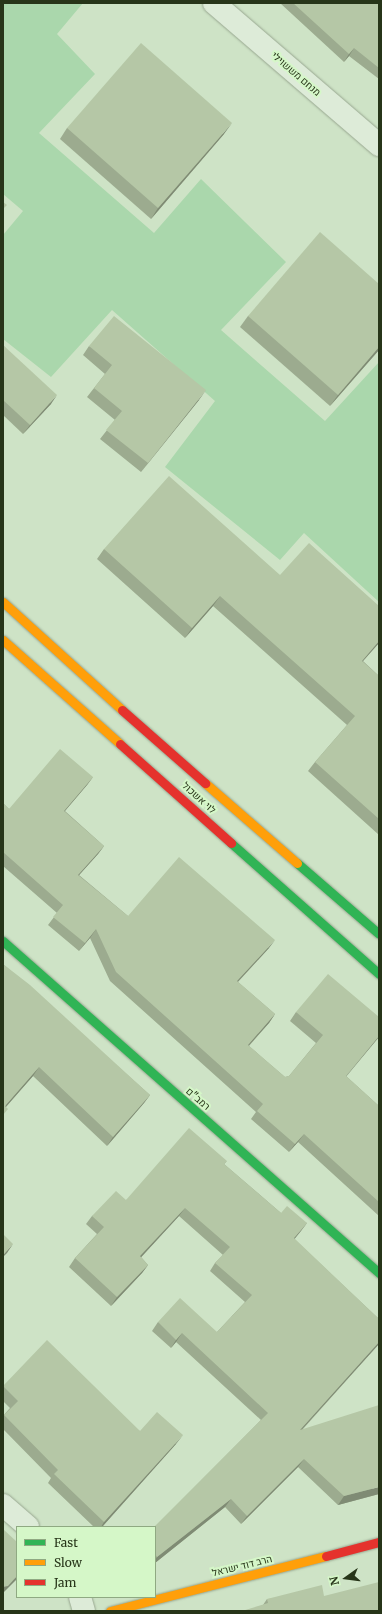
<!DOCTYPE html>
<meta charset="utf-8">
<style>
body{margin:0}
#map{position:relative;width:382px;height:1614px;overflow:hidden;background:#cee3c6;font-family:Merriweather,Heebo,serif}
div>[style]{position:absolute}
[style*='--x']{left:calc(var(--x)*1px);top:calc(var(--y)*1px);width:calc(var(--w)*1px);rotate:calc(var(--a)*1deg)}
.green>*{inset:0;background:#aad7ac}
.roads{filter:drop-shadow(0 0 1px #98a790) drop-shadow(0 0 1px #98a790)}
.street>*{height:22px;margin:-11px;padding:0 11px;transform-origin:11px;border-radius:11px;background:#ddebd8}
.fast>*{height:9px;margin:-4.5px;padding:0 4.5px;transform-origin:4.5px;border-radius:4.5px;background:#30b455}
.slow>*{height:9px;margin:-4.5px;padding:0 4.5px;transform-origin:4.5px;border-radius:4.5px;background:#ff9f0a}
.jam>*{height:9px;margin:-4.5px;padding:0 4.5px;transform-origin:4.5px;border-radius:4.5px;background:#e5322d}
.wall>*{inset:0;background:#9cab8f}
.shaded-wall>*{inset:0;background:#7f8b74}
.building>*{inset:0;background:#b5c7a6}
span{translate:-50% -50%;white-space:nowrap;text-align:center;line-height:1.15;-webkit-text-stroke:4px #d5f7c8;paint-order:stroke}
.street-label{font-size:10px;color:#273519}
.frame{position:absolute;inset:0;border:4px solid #273519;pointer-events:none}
.legend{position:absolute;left:16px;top:1526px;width:140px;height:72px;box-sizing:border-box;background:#d5f7c8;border:1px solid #8fa982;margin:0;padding:5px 7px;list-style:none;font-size:12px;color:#273519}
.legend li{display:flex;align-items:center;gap:8px;height:20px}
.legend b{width:20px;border:1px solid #8fa982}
.north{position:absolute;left:326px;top:1558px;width:40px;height:40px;-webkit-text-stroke:3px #d5f7c8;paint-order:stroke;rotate:256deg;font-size:11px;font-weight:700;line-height:16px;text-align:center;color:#273519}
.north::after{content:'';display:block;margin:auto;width:14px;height:18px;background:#273519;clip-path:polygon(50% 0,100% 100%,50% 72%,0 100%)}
</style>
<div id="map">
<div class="green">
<i style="clip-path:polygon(3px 3px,83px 3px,57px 34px,95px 74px,39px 133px,154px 233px,201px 179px,286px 262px,221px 330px,325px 421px,379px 362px,379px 602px,304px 533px,280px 560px,165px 467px,215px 401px,112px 310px,51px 377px,3px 339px,3px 235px,23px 211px,3px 194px)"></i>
</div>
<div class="roads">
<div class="street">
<i style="--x:214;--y:3;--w:218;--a:40.7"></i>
<i style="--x:3;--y:1505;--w:33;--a:41"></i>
<i style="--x:80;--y:1597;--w:15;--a:74"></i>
</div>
<div class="fast">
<i style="--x:231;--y:843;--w:198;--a:41.5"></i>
<i style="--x:297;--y:863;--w:108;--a:40.9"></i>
<i style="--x:3;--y:941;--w:502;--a:41.44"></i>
</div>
<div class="slow">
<i style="--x:3;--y:602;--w:161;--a:42.2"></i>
<i style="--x:3;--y:640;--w:157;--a:41.6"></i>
<i style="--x:205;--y:783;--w:122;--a:41"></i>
<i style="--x:110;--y:1611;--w:223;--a:-14.3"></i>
</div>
<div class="jam">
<i style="--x:122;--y:710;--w:111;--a:41.3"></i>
<i style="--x:120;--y:744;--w:149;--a:41.7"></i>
<i style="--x:326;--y:1556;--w:55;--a:-14.8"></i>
</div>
</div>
<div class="wall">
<i style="clip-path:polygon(280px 3px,379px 3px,379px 79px,349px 56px,344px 62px)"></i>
<i style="clip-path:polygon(67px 128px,224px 134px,151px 219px,60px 139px)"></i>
<i style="clip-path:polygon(379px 284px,379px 350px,330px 406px,240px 327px,248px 316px)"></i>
<i style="clip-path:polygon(3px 345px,51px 404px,23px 434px,3px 415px)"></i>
<i style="clip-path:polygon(89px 346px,199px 400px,141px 472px,100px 439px,115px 420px,87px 397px,105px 374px,83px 355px)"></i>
<i style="clip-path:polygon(104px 549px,280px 575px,379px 606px,379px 643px,363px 661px,379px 676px,379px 835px,308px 771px,315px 762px,347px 725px,213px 606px,185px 638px,97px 559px)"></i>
<i style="clip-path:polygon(93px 777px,87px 785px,65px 811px,104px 846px,98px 854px,79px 875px,128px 916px,269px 948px,238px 982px,275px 1014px,269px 1023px,249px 1046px,285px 1077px,289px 1076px,316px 1043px,290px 1021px,296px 1012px,379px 1037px,346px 1076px,379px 1106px,379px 1216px,298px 1142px,289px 1152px,251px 1119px,256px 1112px,110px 981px,90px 938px,79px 951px,48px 925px,57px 913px,3px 866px,3px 803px,9px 809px)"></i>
<i style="clip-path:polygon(3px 964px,150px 1095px,144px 1103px,107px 1146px,33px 1076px,6px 1107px)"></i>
<i style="clip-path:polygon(227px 1161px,224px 1164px,281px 1213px,307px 1223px,294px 1239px,379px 1319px,379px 1344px,303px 1429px,379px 1494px,338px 1505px,298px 1467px,241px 1524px,225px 1507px,155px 1563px,155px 1527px,261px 1420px,176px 1342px,171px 1348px,152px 1331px,158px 1322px,217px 1332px,245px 1302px,210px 1271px,215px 1263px,223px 1255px,179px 1216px,141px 1257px,148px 1265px,142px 1273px,111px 1306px,69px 1267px,75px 1258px,97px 1234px,86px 1224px,92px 1216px,126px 1200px)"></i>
<i style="clip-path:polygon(3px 1386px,140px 1431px,176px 1444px,102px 1527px,94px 1527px,48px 1483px,51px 1478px,3px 1429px,3px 1416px,10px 1408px,3px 1401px)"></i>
<i style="clip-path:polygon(324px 1596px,379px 1611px,263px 1605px,267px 1599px)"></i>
</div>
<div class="shaded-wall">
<i style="clip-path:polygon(354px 48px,349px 56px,344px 62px,349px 54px)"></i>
<i style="clip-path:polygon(232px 123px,224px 134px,151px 219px,158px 208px)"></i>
<i style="clip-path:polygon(379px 347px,379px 350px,330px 406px,338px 395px)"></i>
<i style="clip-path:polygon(206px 390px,199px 400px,141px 472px,148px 463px)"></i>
<i style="clip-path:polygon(57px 395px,51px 404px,23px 434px,30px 425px)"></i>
<i style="clip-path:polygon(220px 596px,213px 606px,185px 638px,192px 628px)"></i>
<i style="clip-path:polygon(379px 641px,379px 643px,355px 670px,362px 661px)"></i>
<i style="clip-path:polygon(93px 777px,87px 785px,58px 819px,64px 811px)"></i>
<i style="clip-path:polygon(104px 846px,98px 854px,72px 883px,78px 875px)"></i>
<i style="clip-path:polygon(96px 929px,90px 938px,79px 951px,85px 943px)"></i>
<i style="clip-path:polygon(275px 940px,269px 948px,231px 989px,237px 981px)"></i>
<i style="clip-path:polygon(275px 1014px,269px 1023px,242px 1053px,248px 1045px)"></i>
<i style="clip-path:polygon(379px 1036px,379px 1037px,340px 1084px,346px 1076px)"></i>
<i style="clip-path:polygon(39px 1067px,33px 1076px,3px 1110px,5px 1106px)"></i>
<i style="clip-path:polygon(150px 1095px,144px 1103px,107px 1146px,113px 1137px)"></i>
<i style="clip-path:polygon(304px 1134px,298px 1142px,289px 1152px,295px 1144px)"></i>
<i style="clip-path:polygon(185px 1208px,179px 1216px,134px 1265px,140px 1256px)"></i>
<i style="clip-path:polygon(307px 1223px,301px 1231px,288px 1247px,294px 1238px)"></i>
<i style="clip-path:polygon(13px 1244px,7px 1253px,3px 1257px,3px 1255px)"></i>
<i style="clip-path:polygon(148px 1265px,142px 1273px,111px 1306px,117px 1297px)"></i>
<i style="clip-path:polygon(182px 1333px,176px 1342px,171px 1348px,176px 1340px)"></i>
<i style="clip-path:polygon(379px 1342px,379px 1344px,294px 1438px,300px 1430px)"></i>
<i style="clip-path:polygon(183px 1435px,176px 1444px,102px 1527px,101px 1527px,104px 1522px)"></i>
<i style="clip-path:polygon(304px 1459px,298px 1467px,241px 1524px,247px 1516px)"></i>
<i style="clip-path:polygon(379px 1487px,379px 1494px,338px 1505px,344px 1496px)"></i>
<i style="clip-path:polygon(231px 1499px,225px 1507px,155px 1563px,155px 1560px,157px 1557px)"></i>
<i style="clip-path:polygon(17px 1576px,17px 1579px,3px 1593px,3px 1587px)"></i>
</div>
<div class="building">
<i style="clip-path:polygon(293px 3px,379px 3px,379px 68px,354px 48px,349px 54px)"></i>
<i style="clip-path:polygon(141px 43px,232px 123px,158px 208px,67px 128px)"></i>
<i style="clip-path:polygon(3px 202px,7px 205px,3px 209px)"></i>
<i style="clip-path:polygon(320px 232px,379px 284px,379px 347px,338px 395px,248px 316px)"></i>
<i style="clip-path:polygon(114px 316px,206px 390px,148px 463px,106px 430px,122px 411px,94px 388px,112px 365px,89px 346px)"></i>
<i style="clip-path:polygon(3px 345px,57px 395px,30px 425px,3px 400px)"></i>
<i style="clip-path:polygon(169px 476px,280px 575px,309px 543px,379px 606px,379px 641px,362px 661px,379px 676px,379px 819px,315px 762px,355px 716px,220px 596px,192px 628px,104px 549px)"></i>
<i style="clip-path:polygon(60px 749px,93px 777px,64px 811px,104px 846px,78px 875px,128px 916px,179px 857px,275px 940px,237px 981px,275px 1014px,248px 1045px,285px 1077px,289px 1076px,323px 1035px,296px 1012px,328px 974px,379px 1017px,379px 1036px,346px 1076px,379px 1106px,379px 1202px,304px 1134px,295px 1144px,257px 1111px,263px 1104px,116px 972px,96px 929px,85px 943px,53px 917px,63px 905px,3px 852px,3px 803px,9px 809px)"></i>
<i style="clip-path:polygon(3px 964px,30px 985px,150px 1095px,113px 1137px,39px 1067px,5px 1106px,8px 1109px,3px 1115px)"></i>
<i style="clip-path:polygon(189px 1128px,227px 1161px,224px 1164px,281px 1213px,287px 1206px,307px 1223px,294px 1238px,379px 1319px,379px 1342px,300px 1430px,379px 1405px,379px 1487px,344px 1496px,304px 1459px,247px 1516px,231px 1499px,157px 1557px,155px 1554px,155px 1527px,154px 1527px,268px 1413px,182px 1333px,176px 1340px,158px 1322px,180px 1298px,217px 1332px,252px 1295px,215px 1263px,230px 1247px,185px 1208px,140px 1256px,148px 1265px,117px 1297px,75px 1258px,104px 1227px,92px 1216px,116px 1191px,126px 1200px)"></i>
<i style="clip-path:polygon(3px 1234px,13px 1244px,3px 1255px)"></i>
<i style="clip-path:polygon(47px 1340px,140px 1431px,157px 1412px,183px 1435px,104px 1522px,54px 1474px,58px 1470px,4px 1415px,18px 1401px,3px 1386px)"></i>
<i style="clip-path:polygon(3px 1529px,17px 1542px,17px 1576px,8px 1586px,3px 1587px)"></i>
<i style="clip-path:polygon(379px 1582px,379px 1611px,242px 1611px,268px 1603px,267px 1599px,322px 1585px,324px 1596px)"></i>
</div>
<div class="street-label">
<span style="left:296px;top:74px;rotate:41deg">מנחם מששוילי</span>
<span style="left:199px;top:798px;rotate:42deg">לוי אשכול</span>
<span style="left:198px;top:1099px;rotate:41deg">רמב"ם</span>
<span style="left:242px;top:1566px;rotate:-14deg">הרב דוד ישראל</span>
</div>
<div class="frame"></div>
<ul class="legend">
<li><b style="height:5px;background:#30b455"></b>Fast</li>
<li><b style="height:5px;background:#ff9f0a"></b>Slow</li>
<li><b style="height:5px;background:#e5322d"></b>Jam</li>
</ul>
<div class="north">N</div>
</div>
